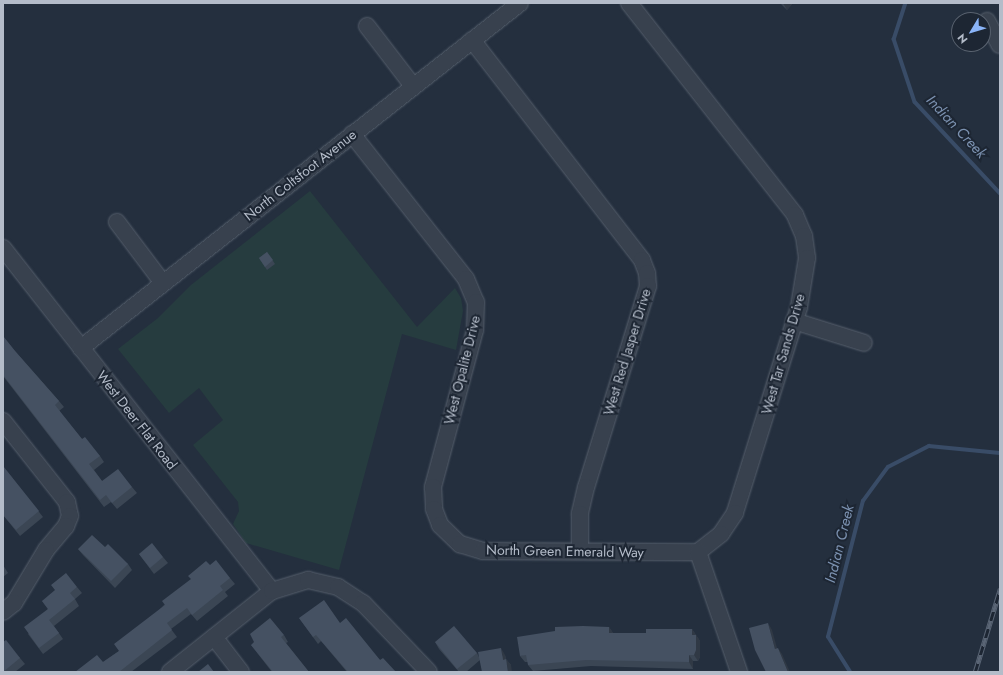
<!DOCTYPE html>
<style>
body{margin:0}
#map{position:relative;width:1003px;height:675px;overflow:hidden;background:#242f3e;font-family:Jost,sans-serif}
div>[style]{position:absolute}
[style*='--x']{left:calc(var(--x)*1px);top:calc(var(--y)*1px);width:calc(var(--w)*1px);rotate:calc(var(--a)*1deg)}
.green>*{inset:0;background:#263c3f}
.stream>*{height:3.5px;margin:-1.75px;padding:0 1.75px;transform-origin:1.75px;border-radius:1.75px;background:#394c67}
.roads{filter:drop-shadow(0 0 1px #565f6c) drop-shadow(0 0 1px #565f6c)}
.minor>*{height:16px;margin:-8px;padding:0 8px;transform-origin:8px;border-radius:8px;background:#38414e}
.rail>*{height:4.5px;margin-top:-2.25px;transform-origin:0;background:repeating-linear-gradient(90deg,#1d2633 0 9px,#5a6575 0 18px);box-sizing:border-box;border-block:1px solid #5a6575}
.wall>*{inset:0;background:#3b4654}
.shaded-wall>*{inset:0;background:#303945}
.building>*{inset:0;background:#455162}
span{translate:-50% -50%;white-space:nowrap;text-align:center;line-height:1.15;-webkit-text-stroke:4px #1d2633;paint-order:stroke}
.street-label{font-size:14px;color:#b4bcc9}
.water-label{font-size:15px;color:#7c92b1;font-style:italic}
.frame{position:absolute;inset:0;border:4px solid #b4bcc9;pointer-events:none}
.north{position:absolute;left:951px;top:12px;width:40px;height:40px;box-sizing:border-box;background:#1d2633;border:1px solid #59626f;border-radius:50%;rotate:232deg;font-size:11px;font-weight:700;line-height:16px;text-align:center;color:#b4bcc9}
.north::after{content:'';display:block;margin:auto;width:14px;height:18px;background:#8ab4f8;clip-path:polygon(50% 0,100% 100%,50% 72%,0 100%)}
</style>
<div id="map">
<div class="green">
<i style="clip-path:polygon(310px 191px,417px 327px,455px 288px,461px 298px,463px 311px,456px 350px,402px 334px,339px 570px,246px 543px,233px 524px,239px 511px,238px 502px,193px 445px,223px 420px,199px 388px,169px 413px,118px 349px,158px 318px,191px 285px)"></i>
</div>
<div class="stream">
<i style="--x:906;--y:3;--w:38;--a:108"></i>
<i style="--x:894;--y:39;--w:66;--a:71.6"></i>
<i style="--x:915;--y:102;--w:125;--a:47"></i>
<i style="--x:850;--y:672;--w:41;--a:-122.2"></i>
<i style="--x:828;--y:637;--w:140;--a:-75.6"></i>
<i style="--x:863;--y:501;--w:42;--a:-53.7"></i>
<i style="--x:888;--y:467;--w:46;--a:-27.1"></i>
<i style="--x:929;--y:446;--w:71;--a:5.6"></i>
</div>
<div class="roads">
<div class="minor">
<i style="--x:629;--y:3;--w:269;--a:51.9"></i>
<i style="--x:795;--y:215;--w:23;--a:67"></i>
<i style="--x:804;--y:236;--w:22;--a:82"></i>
<i style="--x:807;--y:258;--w:50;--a:99.3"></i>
<i style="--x:799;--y:307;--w:216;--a:107.3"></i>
<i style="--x:735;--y:513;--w:25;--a:124"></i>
<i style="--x:721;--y:534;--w:29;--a:142"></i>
<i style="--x:987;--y:21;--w:27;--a:62"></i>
<i style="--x:367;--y:26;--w:76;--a:52.5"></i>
<i style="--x:472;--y:40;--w:278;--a:52.3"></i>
<i style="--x:642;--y:260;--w:14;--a:69"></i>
<i style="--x:647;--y:273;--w:13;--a:86"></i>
<i style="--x:648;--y:286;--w:210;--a:107.1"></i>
<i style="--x:586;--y:487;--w:28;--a:103"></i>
<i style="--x:580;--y:514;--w:37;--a:90"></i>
<i style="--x:352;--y:134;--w:184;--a:51.8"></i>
<i style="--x:466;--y:279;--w:25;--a:67"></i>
<i style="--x:476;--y:302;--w:28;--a:92"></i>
<i style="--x:475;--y:330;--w:163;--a:105"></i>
<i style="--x:433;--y:487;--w:22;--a:87"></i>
<i style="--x:434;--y:509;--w:17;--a:69"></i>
<i style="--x:440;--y:525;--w:28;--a:44"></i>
<i style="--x:460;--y:544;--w:24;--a:17"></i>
<i style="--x:483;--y:551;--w:215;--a:0.3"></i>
<i style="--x:117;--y:222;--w:76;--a:53"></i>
<i style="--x:3;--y:248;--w:436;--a:51.9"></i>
<i style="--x:794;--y:321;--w:73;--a:17.4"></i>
<i style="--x:81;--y:348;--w:558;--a:-38.16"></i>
<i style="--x:3;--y:421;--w:103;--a:51.7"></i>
<i style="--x:67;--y:502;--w:14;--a:78"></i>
<i style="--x:70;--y:516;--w:11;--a:112"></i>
<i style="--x:66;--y:526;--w:31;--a:130"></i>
<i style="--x:46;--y:550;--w:62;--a:121.1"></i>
<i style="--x:14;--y:603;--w:14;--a:141"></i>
<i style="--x:698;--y:552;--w:127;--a:71.1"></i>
<i style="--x:214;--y:637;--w:44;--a:52.4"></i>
<i style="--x:170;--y:672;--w:130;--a:-38.5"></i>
<i style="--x:272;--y:591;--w:38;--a:-17"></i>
<i style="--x:308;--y:580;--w:31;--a:13"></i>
<i style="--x:338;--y:587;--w:30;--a:33"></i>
<i style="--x:363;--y:603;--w:95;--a:46.3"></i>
</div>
</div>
<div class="rail">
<i style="--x:975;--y:672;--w:87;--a:-73.2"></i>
</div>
<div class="wall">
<i style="clip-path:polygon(780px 3px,793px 3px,787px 10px)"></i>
<i style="clip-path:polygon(267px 252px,275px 264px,267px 270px,259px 258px)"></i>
<i style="clip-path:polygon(3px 336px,15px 351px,59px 401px,64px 407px,59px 411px,82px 439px,100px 456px,104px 462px,94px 470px,102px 481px,132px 487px,137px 493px,117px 509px,111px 502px,104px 507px,3px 376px)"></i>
<i style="clip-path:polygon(3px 466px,43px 517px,20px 536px,3px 515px)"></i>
<i style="clip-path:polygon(105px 547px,128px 564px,132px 570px,115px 588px,83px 555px,78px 549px)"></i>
<i style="clip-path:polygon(139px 554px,163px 557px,168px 563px,154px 574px)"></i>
<i style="clip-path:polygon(3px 565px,8px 573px,3px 577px)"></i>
<i style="clip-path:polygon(210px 565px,230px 578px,235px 584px,225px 592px,228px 596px,197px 621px,191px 614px,171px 629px,177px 637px,131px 672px,75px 672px,103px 662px,119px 651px,164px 605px)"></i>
<i style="clip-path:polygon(77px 587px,82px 593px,75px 599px,79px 606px,54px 626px,63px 639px,43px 654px,28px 634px,48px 609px,42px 601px)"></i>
<i style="clip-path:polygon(299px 618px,340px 623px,380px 660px,396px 672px,347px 672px,321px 641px,318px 644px)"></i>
<i style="clip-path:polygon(609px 627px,613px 633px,646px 633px,692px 629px,700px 641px,700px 657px,698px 661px,693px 661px,693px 669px,591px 666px,533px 671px,528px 665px,528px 662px,525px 662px,520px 656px)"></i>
<i style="clip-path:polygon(284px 635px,288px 642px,286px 643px,309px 672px,272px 672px,251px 645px)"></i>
<i style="clip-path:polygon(3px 642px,20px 658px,25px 664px,15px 672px,3px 672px)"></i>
<i style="clip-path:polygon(435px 642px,477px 653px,479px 657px,505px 655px,506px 659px,511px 665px,480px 660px,466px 672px,459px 672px,439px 649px)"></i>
</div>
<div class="shaded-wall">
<i style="clip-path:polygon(783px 3px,793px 3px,787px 10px)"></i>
<i style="clip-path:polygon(768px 623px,772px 630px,779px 655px,775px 649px)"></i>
<i style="clip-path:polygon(609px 627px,613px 633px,609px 633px)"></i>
<i style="clip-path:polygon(692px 629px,700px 641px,700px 657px,698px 661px,694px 655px,692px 635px)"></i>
<i style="clip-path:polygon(501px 648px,505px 655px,507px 666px,503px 660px)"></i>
<i style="clip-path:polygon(778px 648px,782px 654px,790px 672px,788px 672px)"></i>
<i style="clip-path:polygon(689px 655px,693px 661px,693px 669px,689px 662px)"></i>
<i style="clip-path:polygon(506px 659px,511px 665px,512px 672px,508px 672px)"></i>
</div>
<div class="building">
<i style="clip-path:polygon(267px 252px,273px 260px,265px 267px,259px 258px)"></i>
<i style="clip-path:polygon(3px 336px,15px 351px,59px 401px,55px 405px,82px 439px,85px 437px,100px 456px,89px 464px,102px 481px,118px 469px,132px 487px,112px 503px,106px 495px,100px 500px,3px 375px)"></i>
<i style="clip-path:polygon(3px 466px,39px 511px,16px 530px,3px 515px)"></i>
<i style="clip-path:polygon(92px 535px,105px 547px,108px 544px,128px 564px,111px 581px,78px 549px)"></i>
<i style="clip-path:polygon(152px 543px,163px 557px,150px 568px,139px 554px)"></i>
<i style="clip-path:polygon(216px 560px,230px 578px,220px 586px,223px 590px,192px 615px,187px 608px,167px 623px,172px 630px,119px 672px,75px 672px,97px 655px,103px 662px,119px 651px,114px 644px,165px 605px,162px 601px,191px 579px,188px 576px,206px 561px,210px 565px)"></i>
<i style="clip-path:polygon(66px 573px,77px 587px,70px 593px,75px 599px,49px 620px,59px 633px,39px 648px,24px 627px,48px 609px,42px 601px,55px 590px,51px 585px)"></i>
<i style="clip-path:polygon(324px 600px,340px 623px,346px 618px,380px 660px,383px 658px,396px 672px,348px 672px,316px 635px,313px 637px,299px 618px)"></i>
<i style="clip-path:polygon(270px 618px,284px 635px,281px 637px,309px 672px,273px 672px,251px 645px,254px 642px,250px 634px)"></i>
<i style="clip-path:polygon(768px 623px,775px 649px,778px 648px,788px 672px,766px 672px,755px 650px,749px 628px)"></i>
<i style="clip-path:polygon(454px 626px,477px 653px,457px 669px,435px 642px)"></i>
<i style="clip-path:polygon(583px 626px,609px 627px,609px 633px,646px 633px,646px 629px,692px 629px,692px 635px,696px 635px,696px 650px,694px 655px,689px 655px,689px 662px,586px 660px,528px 665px,526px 655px,520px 656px,517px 637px,555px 631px,555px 627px)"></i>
<i style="clip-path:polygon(6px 640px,20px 658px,3px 672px,3px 642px)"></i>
<i style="clip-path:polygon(501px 648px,503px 660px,506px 659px,508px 672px,482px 672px,478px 652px)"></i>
<i style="clip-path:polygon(208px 664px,214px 672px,198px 672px)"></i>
</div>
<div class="street-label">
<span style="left:300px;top:175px;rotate:-38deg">North Coltsfoot Avenue</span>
<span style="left:627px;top:352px;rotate:-73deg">West Red Jasper Drive</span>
<span style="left:783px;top:354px;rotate:-74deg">West Tar Sands Drive</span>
<span style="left:462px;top:370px;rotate:-76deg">West Opalite Drive</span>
<span style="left:137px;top:420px;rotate:52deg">West Deer Flat Road</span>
<span style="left:565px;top:551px;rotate:1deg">North Green Emerald Way</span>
</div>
<div class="water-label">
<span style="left:956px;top:127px;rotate:47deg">Indian Creek</span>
<span style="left:840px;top:544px;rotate:-76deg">Indian Creek</span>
</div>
<div class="frame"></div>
<div class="north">N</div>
</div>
